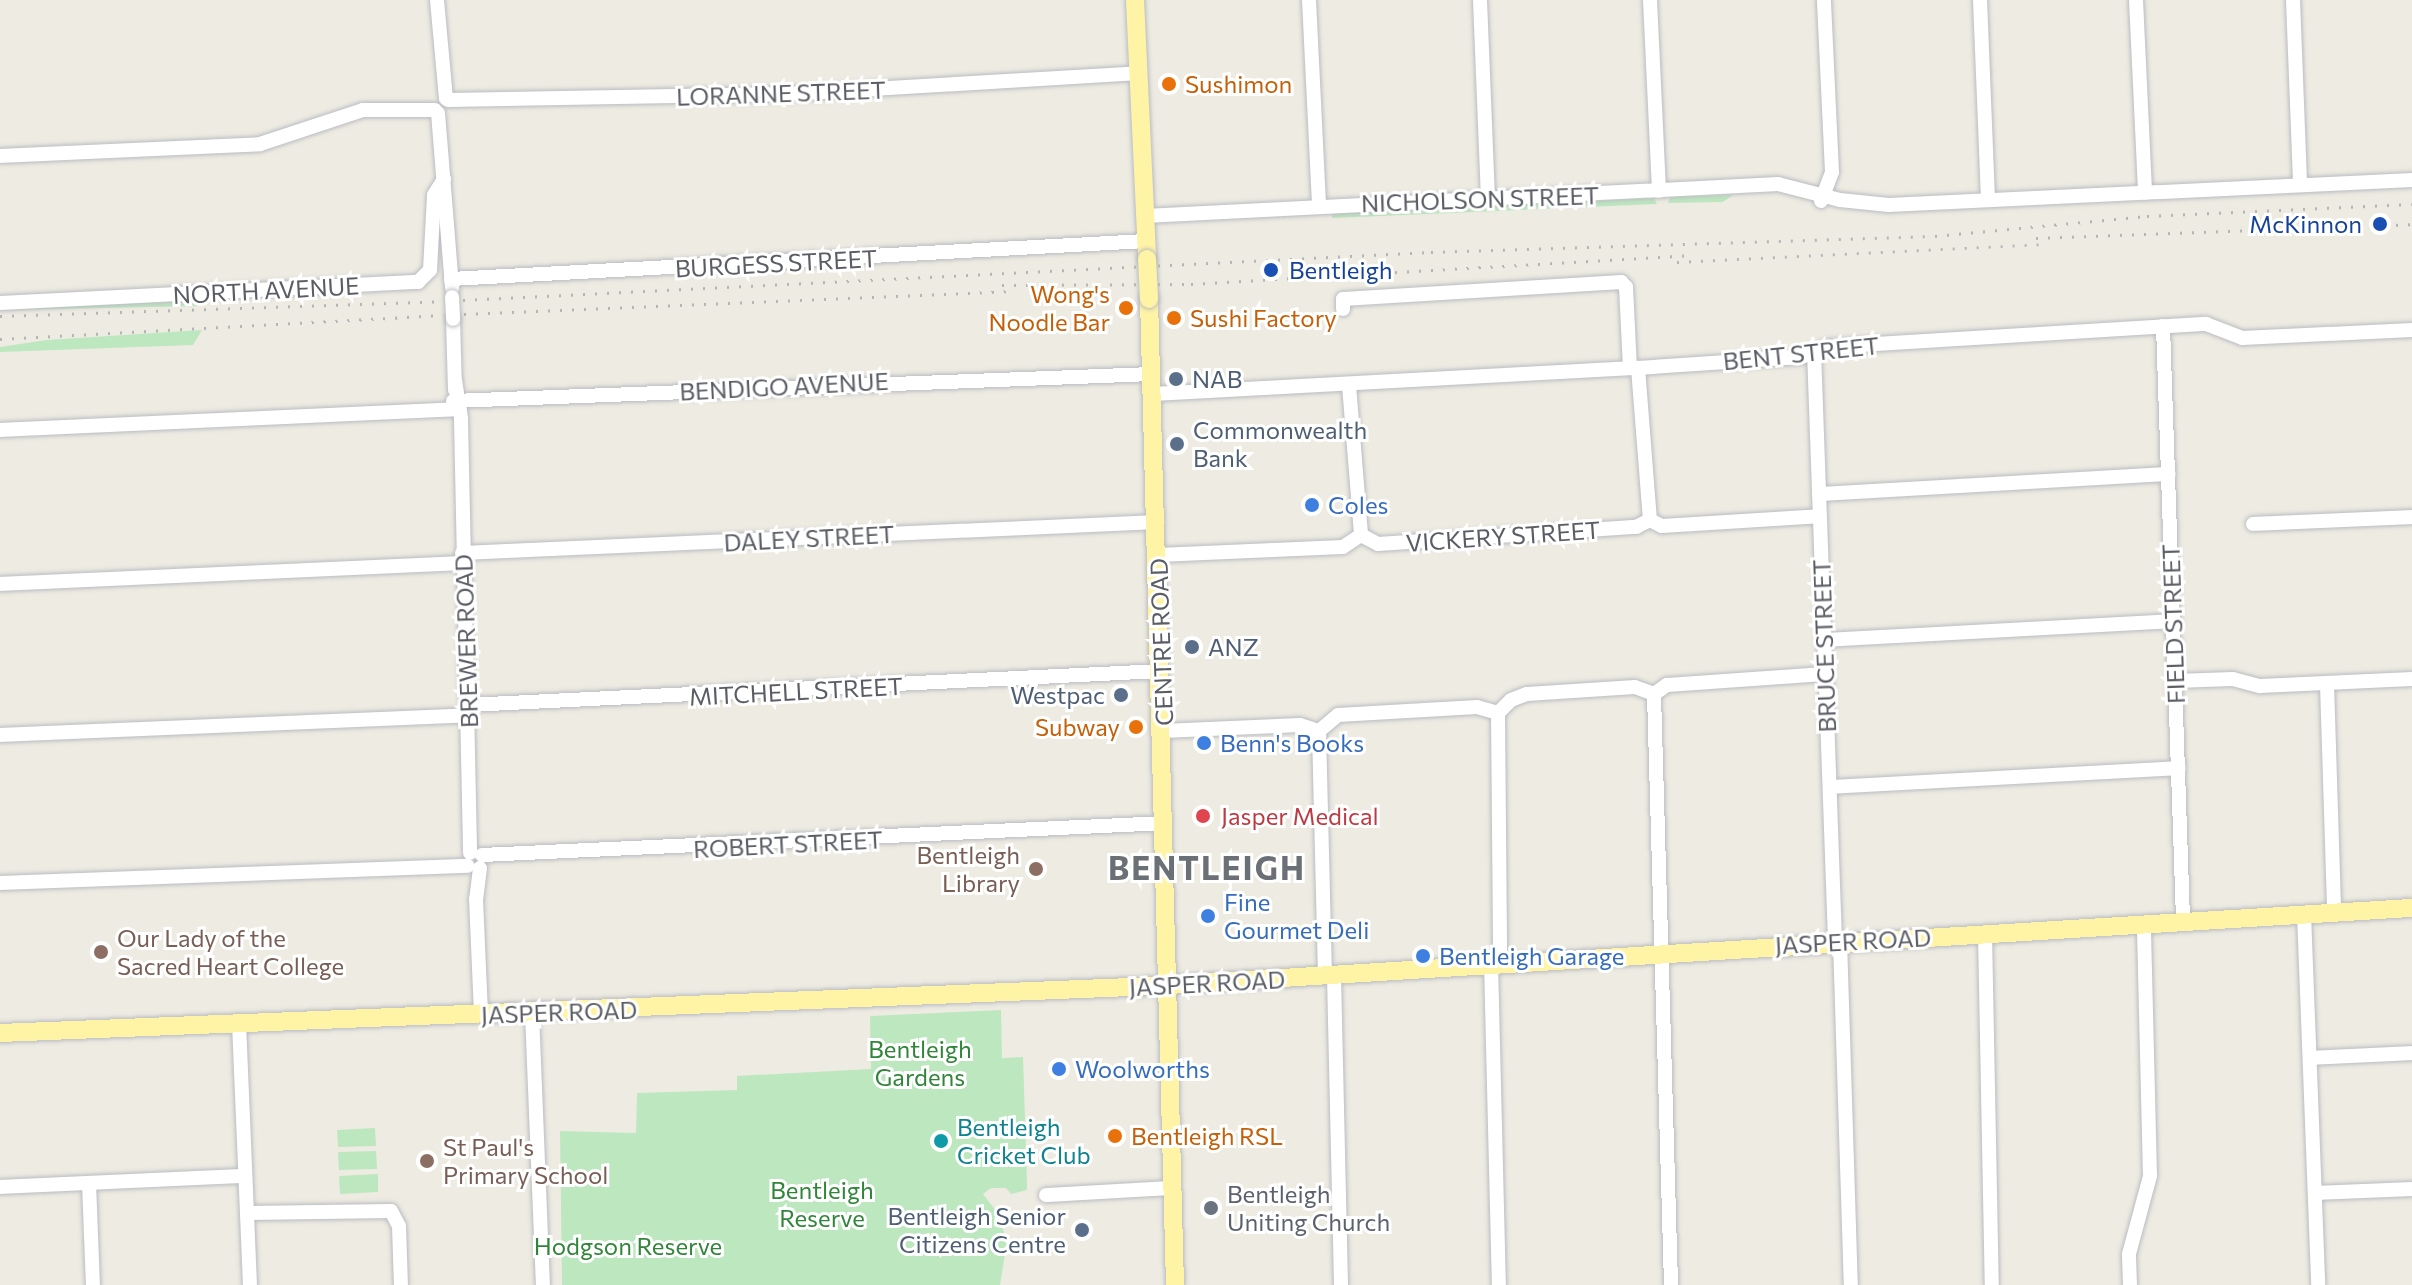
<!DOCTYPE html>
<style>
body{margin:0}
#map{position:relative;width:2412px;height:1285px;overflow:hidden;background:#eeece2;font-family:Commissioner,sans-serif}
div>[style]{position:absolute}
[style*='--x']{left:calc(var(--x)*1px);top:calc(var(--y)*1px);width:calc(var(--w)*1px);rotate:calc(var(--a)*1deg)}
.green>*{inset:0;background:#bde7bf}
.roads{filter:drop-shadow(0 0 2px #babcc2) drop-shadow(0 0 2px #babcc2)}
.minor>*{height:14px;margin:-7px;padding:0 7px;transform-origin:7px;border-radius:7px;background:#fff}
.major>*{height:18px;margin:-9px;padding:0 9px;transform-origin:9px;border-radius:9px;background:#fff4a6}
.rail>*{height:3px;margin-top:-1.5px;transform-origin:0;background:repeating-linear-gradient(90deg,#b4b5b5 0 2px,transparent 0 12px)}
.bridges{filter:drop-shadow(0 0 2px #babcc2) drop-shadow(0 0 2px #babcc2)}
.minor-bridge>*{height:14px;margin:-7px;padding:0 7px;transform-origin:7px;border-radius:7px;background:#fff}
.major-bridge>*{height:18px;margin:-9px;padding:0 9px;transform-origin:9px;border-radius:9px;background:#fff4a6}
.dots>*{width:22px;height:22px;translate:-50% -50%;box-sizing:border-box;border:4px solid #fff;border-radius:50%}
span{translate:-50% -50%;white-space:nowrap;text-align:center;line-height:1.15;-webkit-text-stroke:6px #fff;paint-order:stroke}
.food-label{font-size:24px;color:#c56008}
.left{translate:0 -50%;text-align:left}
.right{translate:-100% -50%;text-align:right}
.street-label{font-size:24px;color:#5a5e64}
.transit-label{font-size:24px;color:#164399}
.service-label{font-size:24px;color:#4e5e75}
.shop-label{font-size:24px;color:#366cbe}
.health-label{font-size:24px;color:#be3a42}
.education-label{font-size:24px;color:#785e54}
.park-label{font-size:24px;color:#308538}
.culture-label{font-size:24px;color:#0d838f}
.worship-label{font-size:24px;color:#5b616d}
.district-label{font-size:32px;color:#6b7076;font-weight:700;letter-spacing:2px}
</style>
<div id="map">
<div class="green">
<i style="clip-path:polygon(1733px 195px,1723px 202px,1668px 203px,1670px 197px)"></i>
<i style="clip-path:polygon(1654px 198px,1657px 204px,1332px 218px,1332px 214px)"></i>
<i style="clip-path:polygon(194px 301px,201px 306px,0 310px,58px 307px)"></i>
<i style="clip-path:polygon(202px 330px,193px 345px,0 352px,0 347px,47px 340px)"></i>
<i style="clip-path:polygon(1001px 1010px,1002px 1058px,1023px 1057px,1027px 1182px,1027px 1190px,1011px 1194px,1006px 1188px,991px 1188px,983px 1194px,997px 1212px,1007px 1241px,1000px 1285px,562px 1285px,560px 1131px,636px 1133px,637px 1093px,737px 1090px,737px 1076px,871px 1069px,870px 1016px)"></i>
<i style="clip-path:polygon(375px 1128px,376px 1146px,338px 1147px,337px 1130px)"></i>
<i style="clip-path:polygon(376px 1151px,377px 1169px,339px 1170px,338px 1152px)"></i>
<i style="clip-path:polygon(378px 1174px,378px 1192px,340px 1194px,339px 1176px)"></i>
</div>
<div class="roads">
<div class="minor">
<i style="--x:437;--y:0;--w:99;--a:84.8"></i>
<i style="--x:1309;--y:0;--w:205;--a:87.2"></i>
<i style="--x:1480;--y:0;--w:199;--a:87.7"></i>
<i style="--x:1650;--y:0;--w:191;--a:87.3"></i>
<i style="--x:1980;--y:0;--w:200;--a:87.7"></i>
<i style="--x:2136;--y:0;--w:193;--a:87.3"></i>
<i style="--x:2293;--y:0;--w:185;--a:87.8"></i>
<i style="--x:448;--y:100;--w:340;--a:-1"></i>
<i style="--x:788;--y:94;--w:352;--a:-3.4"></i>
<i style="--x:438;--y:113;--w:176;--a:85.4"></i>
<i style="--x:0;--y:156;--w:260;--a:-2.6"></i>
<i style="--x:260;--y:144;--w:108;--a:-18.3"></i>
<i style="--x:363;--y:110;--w:72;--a:0"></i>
<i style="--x:1821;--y:201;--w:31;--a:-69"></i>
<i style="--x:1832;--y:172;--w:172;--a:-92.7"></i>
<i style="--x:1145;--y:216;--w:634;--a:-2.89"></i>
<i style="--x:1778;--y:184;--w:64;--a:14.5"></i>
<i style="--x:1840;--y:200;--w:49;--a:5.8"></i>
<i style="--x:1889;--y:205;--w:524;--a:-2.74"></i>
<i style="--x:451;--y:279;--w:697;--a:-3.13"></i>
<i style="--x:0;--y:303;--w:419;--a:-2.9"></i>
<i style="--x:418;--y:282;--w:17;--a:-45"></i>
<i style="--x:430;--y:270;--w:75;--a:-86.9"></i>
<i style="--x:434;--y:195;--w:19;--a:-58"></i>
<i style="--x:1343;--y:309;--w:10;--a:-90"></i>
<i style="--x:1343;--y:299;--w:279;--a:-3.5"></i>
<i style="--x:1621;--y:282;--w:7;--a:45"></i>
<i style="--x:1626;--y:287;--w:81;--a:87.2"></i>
<i style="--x:453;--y:319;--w:71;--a:88.4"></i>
<i style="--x:2163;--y:326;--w:595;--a:88.07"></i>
<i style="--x:1814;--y:351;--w:591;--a:87.96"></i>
<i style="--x:1638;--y:368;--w:152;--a:85.5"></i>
<i style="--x:455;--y:380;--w:39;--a:81"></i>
<i style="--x:461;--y:419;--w:434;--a:88.8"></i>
<i style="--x:1349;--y:385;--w:150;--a:85.4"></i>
<i style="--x:1153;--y:394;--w:486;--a:-3.1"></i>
<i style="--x:1638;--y:368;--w:163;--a:-3.9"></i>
<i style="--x:1801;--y:357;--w:28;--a:-21"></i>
<i style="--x:1827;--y:347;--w:380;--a:-3.5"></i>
<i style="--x:2206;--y:324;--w:39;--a:21"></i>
<i style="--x:2242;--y:338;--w:170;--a:-2.7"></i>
<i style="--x:453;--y:401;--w:700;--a:-2.21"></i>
<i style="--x:0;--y:430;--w:460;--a:-2.6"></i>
<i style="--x:1819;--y:494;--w:350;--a:-3.3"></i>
<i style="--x:2253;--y:524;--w:159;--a:-2.5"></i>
<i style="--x:1361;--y:535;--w:19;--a:28"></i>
<i style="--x:1378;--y:544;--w:259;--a:-3.8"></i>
<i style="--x:1636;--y:527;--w:16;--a:-27"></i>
<i style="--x:1650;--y:520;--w:13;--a:27"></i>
<i style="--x:1662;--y:526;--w:157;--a:-3.6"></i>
<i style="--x:462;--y:553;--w:696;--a:-2.55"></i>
<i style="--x:1158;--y:555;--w:185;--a:-2.5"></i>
<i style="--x:1343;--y:547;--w:22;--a:-34"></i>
<i style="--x:0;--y:584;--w:462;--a:-2.6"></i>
<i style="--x:1824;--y:640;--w:349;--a:-3.1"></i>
<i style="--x:2175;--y:681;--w:58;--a:-2"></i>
<i style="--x:2233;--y:679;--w:28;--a:15"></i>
<i style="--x:2260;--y:686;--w:152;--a:-2.6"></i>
<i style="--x:2327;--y:684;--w:228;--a:88.2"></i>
<i style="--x:1654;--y:694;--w:591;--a:88.35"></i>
<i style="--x:468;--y:705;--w:694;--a:-2.81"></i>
<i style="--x:1498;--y:713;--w:250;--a:89.5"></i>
<i style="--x:1163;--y:731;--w:137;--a:-2.5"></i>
<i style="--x:1300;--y:725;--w:20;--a:18"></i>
<i style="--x:1319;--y:731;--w:25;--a:-40"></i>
<i style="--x:1338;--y:715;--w:139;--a:-3.3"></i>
<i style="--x:1477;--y:707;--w:22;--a:16"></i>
<i style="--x:1498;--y:713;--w:18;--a:-45"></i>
<i style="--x:1511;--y:700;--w:17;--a:-21"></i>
<i style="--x:1527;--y:694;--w:108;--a:-3.7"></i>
<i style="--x:1635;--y:687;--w:20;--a:20"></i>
<i style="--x:1654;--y:694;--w:16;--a:-35"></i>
<i style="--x:1667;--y:685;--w:158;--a:-4"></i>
<i style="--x:1319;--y:731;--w:245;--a:88.6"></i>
<i style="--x:0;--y:735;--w:469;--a:-2.4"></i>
<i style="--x:1830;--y:787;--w:349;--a:-3.1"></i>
<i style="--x:482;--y:855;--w:684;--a:-2.68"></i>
<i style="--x:480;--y:868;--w:31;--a:97"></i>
<i style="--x:476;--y:899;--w:116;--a:87.5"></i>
<i style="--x:0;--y:883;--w:468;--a:-2.1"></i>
<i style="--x:2304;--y:914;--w:371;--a:87.8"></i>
<i style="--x:1985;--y:933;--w:352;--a:88.9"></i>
<i style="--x:1840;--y:941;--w:344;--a:88.2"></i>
<i style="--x:1491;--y:963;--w:322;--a:88.6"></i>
<i style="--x:1334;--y:976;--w:309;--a:88.7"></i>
<i style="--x:532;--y:1013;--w:272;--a:87.7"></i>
<i style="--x:239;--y:1023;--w:262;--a:87.6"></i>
<i style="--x:2310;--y:1058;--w:102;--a:-2.8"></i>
<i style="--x:89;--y:1183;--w:102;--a:87.8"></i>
<i style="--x:0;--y:1187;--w:245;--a:-2.6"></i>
<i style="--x:2315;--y:1193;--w:97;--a:-2.4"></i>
<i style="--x:1046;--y:1195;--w:126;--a:-3.2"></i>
<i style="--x:247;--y:1213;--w:144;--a:-0.8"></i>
<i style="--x:391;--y:1211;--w:17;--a:62"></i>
<i style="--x:399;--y:1226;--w:59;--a:88.1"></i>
<i style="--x:2130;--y:1285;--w:31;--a:-92"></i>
<i style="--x:2129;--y:1254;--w:81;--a:-74.9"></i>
<i style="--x:2150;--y:1176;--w:253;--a:-91.4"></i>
</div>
<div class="major">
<i style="--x:1135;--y:0;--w:259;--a:87.3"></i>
<i style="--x:1149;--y:299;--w:986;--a:88.49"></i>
<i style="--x:0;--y:1033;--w:1154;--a:-2.33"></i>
<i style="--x:1153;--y:986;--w:1261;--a:-3.55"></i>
</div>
</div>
<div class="rail">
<i style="--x:2036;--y:238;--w:376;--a:-2.1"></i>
<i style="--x:1677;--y:262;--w:371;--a:-2.8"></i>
<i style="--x:1002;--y:285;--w:189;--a:-0.3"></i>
<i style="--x:1191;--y:284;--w:499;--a:-3.3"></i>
<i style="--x:463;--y:300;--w:969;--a:-2.84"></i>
<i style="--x:1431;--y:252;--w:504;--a:-1.82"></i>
<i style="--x:1935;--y:236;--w:213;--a:-5.4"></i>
<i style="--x:2147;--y:216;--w:265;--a:-2.6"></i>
<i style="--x:464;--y:314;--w:550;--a:-2.39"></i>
<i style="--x:0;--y:316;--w:443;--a:-1.9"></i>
<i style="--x:0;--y:339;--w:444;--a:-3.1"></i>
</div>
<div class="bridges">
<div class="minor-bridge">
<i style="--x:452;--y:297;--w:22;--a:87"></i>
</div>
<div class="major-bridge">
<i style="--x:1147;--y:259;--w:40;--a:87.1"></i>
</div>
</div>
<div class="dots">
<i style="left:1169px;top:84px;background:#e8710a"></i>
<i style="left:2380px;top:224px;background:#1a4fb4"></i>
<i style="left:1271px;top:270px;background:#1a4fb4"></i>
<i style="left:1126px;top:308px;background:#e8710a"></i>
<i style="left:1174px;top:318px;background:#e8710a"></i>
<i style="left:1176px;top:379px;background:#5c6f8a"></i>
<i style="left:1177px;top:444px;background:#5c6f8a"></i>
<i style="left:1312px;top:505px;background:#3f7fe0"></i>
<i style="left:1192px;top:647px;background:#5c6f8a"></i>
<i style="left:1121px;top:695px;background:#5c6f8a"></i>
<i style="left:1136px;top:727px;background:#e8710a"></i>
<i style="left:1204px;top:743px;background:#3f7fe0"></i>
<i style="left:1203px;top:816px;background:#e0444e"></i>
<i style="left:1036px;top:869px;background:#8d6e63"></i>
<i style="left:1208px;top:916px;background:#3f7fe0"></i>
<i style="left:101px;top:952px;background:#8d6e63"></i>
<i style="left:1423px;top:956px;background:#3f7fe0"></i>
<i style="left:1059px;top:1069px;background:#3f7fe0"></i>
<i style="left:1115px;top:1136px;background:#e8710a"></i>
<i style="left:941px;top:1141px;background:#0f9aa8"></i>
<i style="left:427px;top:1161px;background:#8d6e63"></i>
<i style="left:1211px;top:1208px;background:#6b7280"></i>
<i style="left:1082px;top:1230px;background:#5c6f8a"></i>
</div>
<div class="food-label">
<span class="left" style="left:1185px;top:84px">Sushimon</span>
<span class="right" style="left:1110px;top:308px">Wong's<br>Noodle Bar</span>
<span class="left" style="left:1190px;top:318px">Sushi Factory</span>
<span class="right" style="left:1120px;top:727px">Subway</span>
<span class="left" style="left:1131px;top:1136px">Bentleigh RSL</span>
</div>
<div class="street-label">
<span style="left:781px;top:93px;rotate:-2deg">LORANNE STREET</span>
<span style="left:1480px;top:199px;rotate:-2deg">NICHOLSON STREET</span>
<span style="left:776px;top:263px;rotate:-3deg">BURGESS STREET</span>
<span style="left:266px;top:290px;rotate:-3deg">NORTH AVENUE</span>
<span style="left:1801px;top:353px;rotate:-6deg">BENT STREET</span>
<span style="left:784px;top:386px;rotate:-3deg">BENDIGO AVENUE</span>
<span style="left:1503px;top:536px;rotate:-4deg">VICKERY STREET</span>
<span style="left:809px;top:538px;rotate:-3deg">DALEY STREET</span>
<span style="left:2173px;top:624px;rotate:-92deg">FIELD STREET</span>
<span style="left:466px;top:641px;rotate:-92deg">BREWER ROAD</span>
<span style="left:1161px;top:642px;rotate:-92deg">CENTRE ROAD</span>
<span style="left:1824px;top:646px;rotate:-92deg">BRUCE STREET</span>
<span style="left:796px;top:691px;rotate:-3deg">MITCHELL STREET</span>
<span style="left:788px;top:844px;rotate:-3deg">ROBERT STREET</span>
<span style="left:1853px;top:941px;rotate:-3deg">JASPER ROAD</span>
<span style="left:1207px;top:983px;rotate:-3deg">JASPER ROAD</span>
<span style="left:559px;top:1012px;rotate:-2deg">JASPER ROAD</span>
</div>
<div class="transit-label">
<span class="right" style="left:2362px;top:224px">McKinnon</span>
<span class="left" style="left:1289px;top:270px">Bentleigh</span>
</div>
<div class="service-label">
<span class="left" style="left:1192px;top:379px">NAB</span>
<span class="left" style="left:1193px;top:444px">Commonwealth<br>Bank</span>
<span class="left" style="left:1208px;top:647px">ANZ</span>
<span class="right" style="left:1105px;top:695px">Westpac</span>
<span class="right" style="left:1066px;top:1230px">Bentleigh Senior<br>Citizens Centre</span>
</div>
<div class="shop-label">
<span class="left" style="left:1328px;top:505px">Coles</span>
<span class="left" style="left:1220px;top:743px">Benn's Books</span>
<span class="left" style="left:1224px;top:916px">Fine<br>Gourmet Deli</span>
<span class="left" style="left:1439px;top:956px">Bentleigh Garage</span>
<span class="left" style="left:1075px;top:1069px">Woolworths</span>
</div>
<div class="health-label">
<span class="left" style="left:1221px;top:816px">Jasper Medical</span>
</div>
<div class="education-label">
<span class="right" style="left:1020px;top:869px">Bentleigh<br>Library</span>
<span class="left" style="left:117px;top:952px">Our Lady of the<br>Sacred Heart College</span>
<span class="left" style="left:443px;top:1161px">St Paul's<br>Primary School</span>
</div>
<div class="park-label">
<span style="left:920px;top:1063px">Bentleigh<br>Gardens</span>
<span style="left:822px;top:1204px">Bentleigh<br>Reserve</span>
<span style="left:628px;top:1246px">Hodgson Reserve</span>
</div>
<div class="culture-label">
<span class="left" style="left:957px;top:1141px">Bentleigh<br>Cricket Club</span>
</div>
<div class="worship-label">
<span class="left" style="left:1227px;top:1208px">Bentleigh<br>Uniting Church</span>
</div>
<div class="district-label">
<span style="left:1207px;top:867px">BENTLEIGH</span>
</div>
</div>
